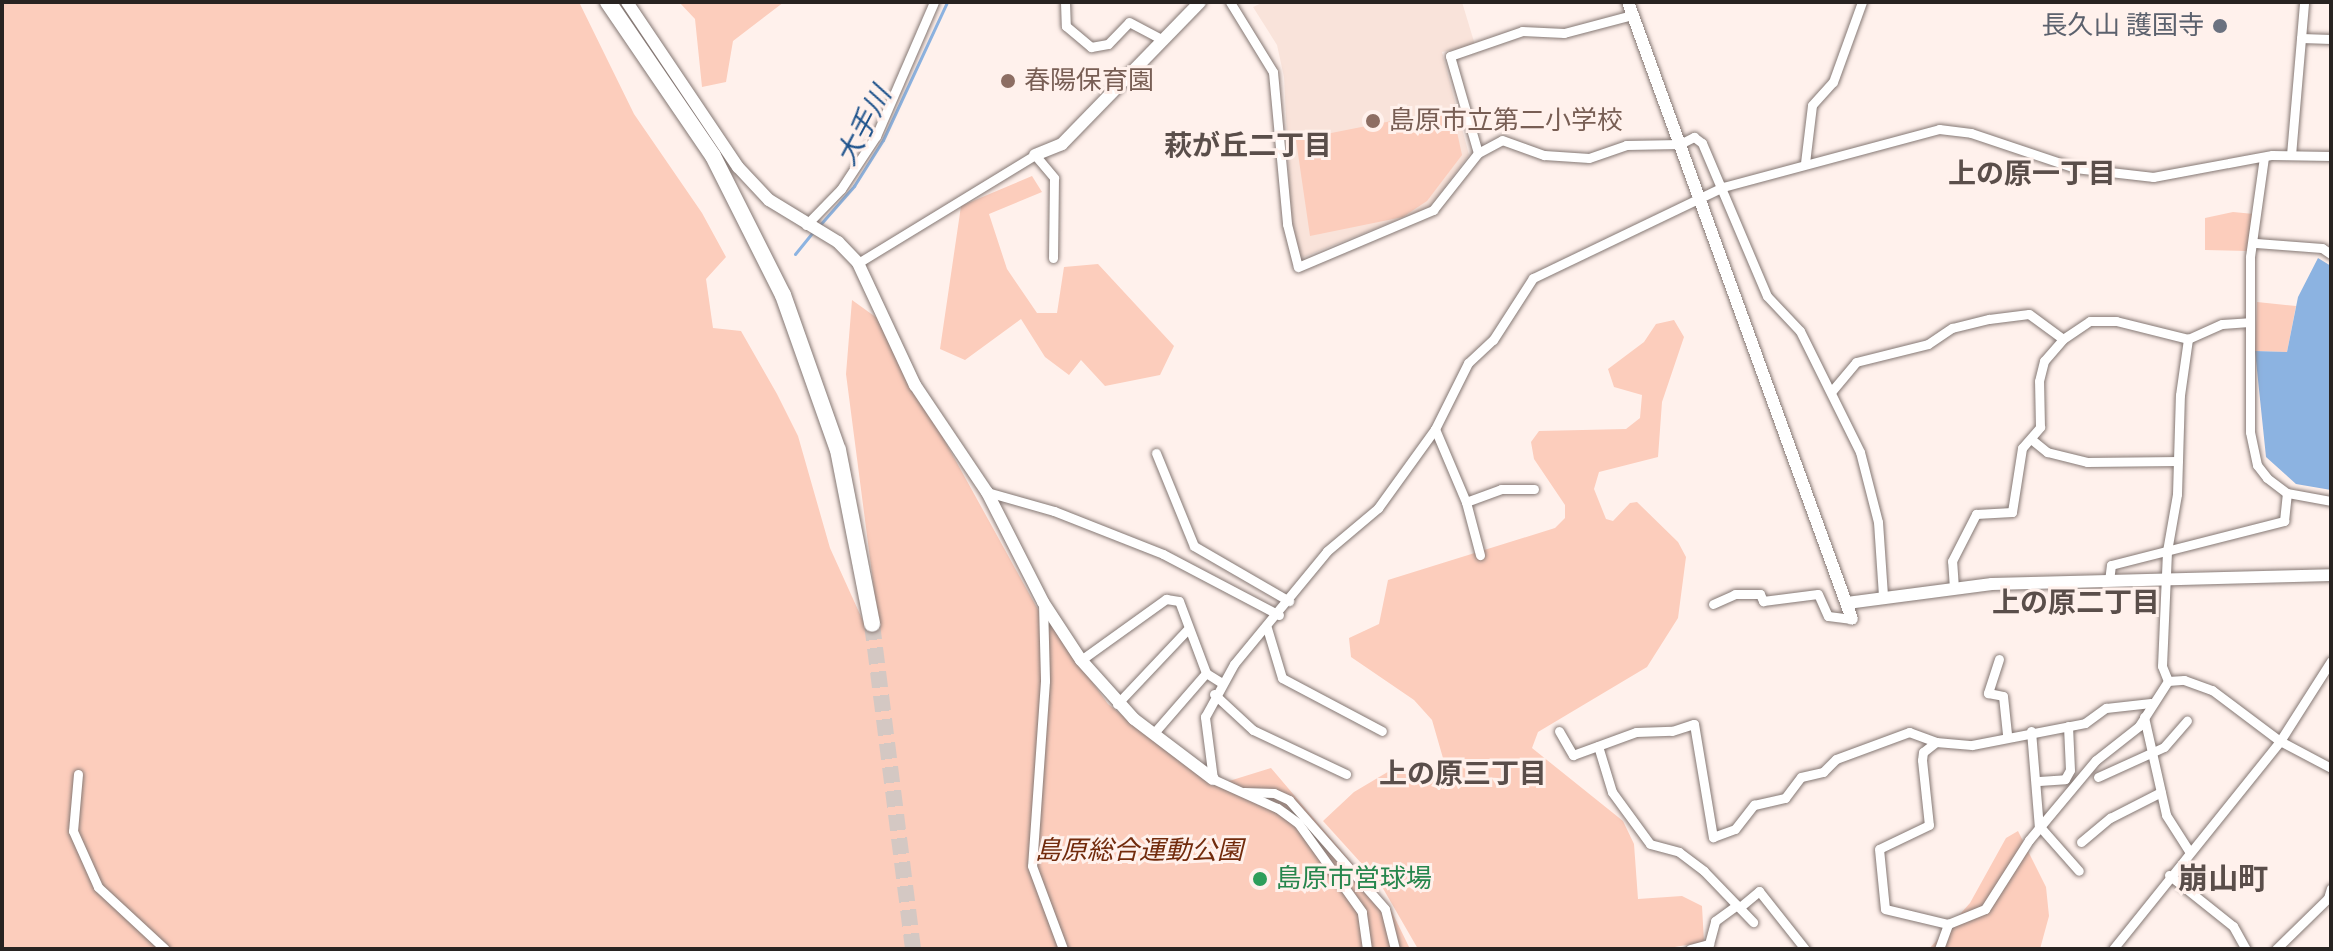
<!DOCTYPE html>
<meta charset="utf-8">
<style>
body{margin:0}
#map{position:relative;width:2333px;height:951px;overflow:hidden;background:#fff1ec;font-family:"Roboto Serif","Noto Sans JP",serif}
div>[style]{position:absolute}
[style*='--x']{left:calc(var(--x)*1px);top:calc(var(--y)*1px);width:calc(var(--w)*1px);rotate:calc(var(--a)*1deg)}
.built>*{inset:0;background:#f9e3da}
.green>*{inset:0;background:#fccdbc}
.water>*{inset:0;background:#8cb3e1}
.stream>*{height:3px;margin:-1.5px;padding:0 1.5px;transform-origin:1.5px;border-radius:1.5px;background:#8cb3e1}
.highway-tunnel>*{height:16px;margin-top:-8px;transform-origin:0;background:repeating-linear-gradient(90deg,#d4c8c3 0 16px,transparent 0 24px)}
.roads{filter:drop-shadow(0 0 2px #857874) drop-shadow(0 0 2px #857874)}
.street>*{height:9px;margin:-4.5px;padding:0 4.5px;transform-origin:4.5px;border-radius:4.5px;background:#fff}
.secondary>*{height:12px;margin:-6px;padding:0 6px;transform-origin:6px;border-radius:6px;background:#fff}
.highway>*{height:16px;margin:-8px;padding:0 8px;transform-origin:8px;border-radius:8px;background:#fff}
.dots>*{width:22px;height:22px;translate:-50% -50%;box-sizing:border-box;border:4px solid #fff1ec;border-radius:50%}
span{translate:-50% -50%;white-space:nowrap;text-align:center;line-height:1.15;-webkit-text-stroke:6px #fff1ec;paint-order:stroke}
.worship-label{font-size:26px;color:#5b616d}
.right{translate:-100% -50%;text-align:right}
.education-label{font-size:26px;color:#785e54}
.left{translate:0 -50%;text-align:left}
.park-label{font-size:26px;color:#722b0c;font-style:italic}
.leisure-label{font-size:26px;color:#27864d}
.water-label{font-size:28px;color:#1f538c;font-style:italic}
.neighbourhood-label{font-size:28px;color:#5a4e4a;font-weight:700}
.quarter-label{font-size:30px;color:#5a4e4a;font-weight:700}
.frame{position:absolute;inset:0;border:4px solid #282321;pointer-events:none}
</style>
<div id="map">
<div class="built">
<i style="clip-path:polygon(1264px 2px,1462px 2px,1475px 45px,1442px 52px,1469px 155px,1430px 207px,1301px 258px,1291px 217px,1284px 77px,1277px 45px,1253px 7px)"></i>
</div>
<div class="green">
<i style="clip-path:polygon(2px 2px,579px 2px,634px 114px,702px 213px,726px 257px,706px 279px,713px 328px,741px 331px,777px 394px,798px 436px,830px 548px,868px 632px,878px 620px,846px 374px,852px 300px,877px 318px,1047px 626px,1048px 620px,1108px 704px,1213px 786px,1271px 768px,1390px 908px,1410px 949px,2px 949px)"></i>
<i style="clip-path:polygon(679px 2px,784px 2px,733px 41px,726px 82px,702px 87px,695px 19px)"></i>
<i style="clip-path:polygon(1452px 109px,1462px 155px,1427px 201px,1403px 217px,1310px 236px,1296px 140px)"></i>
<i style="clip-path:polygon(1032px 176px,1042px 192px,989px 214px,1007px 269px,1037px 313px,1057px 313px,1064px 267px,1098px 264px,1174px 346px,1160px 375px,1105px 386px,1081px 360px,1069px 375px,1045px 357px,1021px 319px,965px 360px,940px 349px,961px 206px)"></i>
<i style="clip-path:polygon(2233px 212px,2254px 214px,2248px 251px,2205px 250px,2205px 218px)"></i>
<i style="clip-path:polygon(2257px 302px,2296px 306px,2287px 352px,2255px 351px)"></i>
<i style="clip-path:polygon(1674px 320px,1684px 337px,1662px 402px,1658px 457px,1599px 472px,1594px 489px,1606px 519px,1613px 521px,1630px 503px,1637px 502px,1678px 542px,1686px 557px,1678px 618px,1647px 667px,1538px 732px,1532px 748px,1623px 821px,1634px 844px,1638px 899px,1682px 896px,1702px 906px,1704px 942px,1663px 949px,1418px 949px,1381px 885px,1323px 821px,1354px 792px,1391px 770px,1435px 779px,1445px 774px,1445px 765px,1432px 720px,1414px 700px,1351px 657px,1349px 638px,1379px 624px,1388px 580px,1555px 528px,1565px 518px,1565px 505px,1534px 459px,1531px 442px,1539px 431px,1626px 429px,1640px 418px,1642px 395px,1614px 387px,1608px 369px,1644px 342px,1656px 324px)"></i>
<i style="clip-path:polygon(2018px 831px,2046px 887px,2049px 916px,2040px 949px,1929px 949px,1970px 903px,2006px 838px)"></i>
</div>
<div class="water">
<i style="clip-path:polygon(2318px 258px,2331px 266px,2331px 490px,2296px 484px,2266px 457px,2255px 351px,2287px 352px,2298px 297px)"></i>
</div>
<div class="stream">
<i style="--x:818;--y:227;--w:55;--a:-48.7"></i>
<i style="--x:854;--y:186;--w:54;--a:-57.8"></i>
<i style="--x:883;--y:140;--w:152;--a:-65.1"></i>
<i style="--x:795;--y:254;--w:28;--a:-51"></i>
</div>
<div class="highway-tunnel">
<i style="--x:872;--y:624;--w:328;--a:82.8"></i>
</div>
<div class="roads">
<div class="street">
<i style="--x:1065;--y:2;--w:24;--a:88"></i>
<i style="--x:1066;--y:26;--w:33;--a:40"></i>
<i style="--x:1091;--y:47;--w:17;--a:-10"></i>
<i style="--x:1108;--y:44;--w:30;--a:-46"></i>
<i style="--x:1129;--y:22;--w:38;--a:28"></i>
<i style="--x:1230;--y:2;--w:82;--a:58.4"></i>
<i style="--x:1273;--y:72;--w:153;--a:84.7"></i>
<i style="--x:1287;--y:224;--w:44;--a:75.7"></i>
<i style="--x:1298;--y:267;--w:147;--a:-22.9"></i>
<i style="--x:1433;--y:210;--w:73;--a:-51.7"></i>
<i style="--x:1478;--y:153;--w:27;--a:-28"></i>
<i style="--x:1502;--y:140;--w:45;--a:19.7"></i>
<i style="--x:1544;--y:155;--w:45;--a:3.8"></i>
<i style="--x:1589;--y:158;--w:39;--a:-19"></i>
<i style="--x:1626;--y:145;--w:54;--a:-1.1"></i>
<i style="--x:1680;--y:144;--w:16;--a:-27"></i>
<i style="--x:1694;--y:137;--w:10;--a:37"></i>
<i style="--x:1702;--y:143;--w:166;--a:67"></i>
<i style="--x:1767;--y:296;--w:48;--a:46.7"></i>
<i style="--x:1800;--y:331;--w:135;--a:63.6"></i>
<i style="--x:1860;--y:452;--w:72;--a:75.6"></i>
<i style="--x:1878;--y:522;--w:74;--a:86.1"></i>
<i style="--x:2301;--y:38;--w:30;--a:2"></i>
<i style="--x:1478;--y:153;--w:101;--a:-106.1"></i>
<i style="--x:1450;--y:56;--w:76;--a:-19.1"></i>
<i style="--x:1522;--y:31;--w:42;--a:2.7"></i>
<i style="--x:1564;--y:33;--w:70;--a:-14.8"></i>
<i style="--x:2291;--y:155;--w:154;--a:-85.1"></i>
<i style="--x:2264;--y:157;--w:101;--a:98"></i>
<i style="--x:2250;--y:257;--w:175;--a:90"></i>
<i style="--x:2250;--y:432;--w:34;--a:78"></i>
<i style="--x:2257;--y:465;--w:16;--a:52"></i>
<i style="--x:2267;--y:478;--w:25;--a:37"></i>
<i style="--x:2287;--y:493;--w:45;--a:10.3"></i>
<i style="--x:1805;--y:163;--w:58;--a:-83.1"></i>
<i style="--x:1812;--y:105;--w:31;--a:-48"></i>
<i style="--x:1833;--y:82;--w:85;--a:-70.1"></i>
<i style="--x:806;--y:225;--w:50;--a:-45.8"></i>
<i style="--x:841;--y:189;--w:64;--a:-56.6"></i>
<i style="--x:876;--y:136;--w:146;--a:-66.6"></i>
<i style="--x:2256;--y:243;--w:66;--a:4.3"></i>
<i style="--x:2322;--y:248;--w:11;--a:34"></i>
<i style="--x:858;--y:263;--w:207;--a:-31.4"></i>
<i style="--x:1035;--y:155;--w:30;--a:50"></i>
<i style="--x:1054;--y:178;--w:80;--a:90.7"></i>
<i style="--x:1831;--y:392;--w:39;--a:-50"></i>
<i style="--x:1856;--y:362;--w:74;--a:-14"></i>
<i style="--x:1928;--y:344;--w:29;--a:-34"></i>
<i style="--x:1952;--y:328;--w:38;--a:-14"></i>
<i style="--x:1989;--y:319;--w:40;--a:-7.1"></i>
<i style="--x:2029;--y:314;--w:42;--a:36.3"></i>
<i style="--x:1435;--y:429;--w:79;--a:67"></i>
<i style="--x:1466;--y:502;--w:55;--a:75.2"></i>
<i style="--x:2031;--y:439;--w:21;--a:39"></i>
<i style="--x:2047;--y:452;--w:41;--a:14"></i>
<i style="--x:2087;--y:462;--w:91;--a:-0.6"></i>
<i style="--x:1156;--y:453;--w:100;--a:67.8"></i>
<i style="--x:1194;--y:546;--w:110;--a:30.1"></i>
<i style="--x:987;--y:492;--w:70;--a:15.8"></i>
<i style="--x:1054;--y:511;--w:117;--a:21.5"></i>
<i style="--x:1163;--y:554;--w:131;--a:27.7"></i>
<i style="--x:1466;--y:502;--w:37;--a:-20"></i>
<i style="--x:1501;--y:489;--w:33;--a:0"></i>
<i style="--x:2109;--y:581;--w:16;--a:-83"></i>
<i style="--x:2111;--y:565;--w:179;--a:-14.3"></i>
<i style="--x:2284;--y:521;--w:28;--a:-84"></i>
<i style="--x:1954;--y:588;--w:27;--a:-94"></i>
<i style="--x:1952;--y:561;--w:53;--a:-62.9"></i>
<i style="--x:1976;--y:514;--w:36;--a:-3"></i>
<i style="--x:2012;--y:512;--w:65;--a:-81.1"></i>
<i style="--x:2022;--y:448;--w:28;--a:-49"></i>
<i style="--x:2040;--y:427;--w:46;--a:-91.2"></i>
<i style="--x:2039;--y:381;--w:21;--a:-76"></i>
<i style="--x:2044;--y:361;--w:29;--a:-49"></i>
<i style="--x:2063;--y:339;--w:32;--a:-34"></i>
<i style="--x:2090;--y:321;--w:26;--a:0"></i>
<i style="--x:2116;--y:321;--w:74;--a:14"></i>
<i style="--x:2188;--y:339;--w:37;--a:-24"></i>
<i style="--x:2222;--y:324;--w:27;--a:-4"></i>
<i style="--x:1043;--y:603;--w:78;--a:88.5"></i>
<i style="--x:1045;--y:681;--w:185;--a:94"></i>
<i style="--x:1032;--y:866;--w:89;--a:69.5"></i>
<i style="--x:1713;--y:604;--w:24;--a:-24"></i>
<i style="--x:1735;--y:594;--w:25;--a:0"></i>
<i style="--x:1760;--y:594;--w:8;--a:67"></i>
<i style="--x:1763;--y:601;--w:55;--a:-7.3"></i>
<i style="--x:1818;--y:594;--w:24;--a:66"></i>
<i style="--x:1828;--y:616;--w:24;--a:7"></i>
<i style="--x:1267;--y:628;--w:52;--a:73.3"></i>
<i style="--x:1282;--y:678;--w:113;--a:27.9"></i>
<i style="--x:1999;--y:659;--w:36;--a:108"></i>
<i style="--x:1988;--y:693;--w:15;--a:11"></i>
<i style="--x:2003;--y:696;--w:39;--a:84"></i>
<i style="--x:1081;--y:660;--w:105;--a:-35.7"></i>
<i style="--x:1166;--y:599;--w:13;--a:9"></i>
<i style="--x:1179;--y:601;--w:77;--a:69.4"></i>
<i style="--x:1206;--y:673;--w:19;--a:32"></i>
<i style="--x:2168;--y:681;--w:16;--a:-112"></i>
<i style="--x:2162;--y:666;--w:115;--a:-87.5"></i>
<i style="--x:2167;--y:551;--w:58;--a:-80"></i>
<i style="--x:2177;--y:494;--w:99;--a:-88.3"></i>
<i style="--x:2180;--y:395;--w:57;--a:-81.9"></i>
<i style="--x:1214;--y:694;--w:53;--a:42.7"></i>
<i style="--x:1253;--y:730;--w:103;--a:25.3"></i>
<i style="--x:1117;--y:704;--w:103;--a:-46.6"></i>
<i style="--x:2144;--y:717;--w:100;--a:77.3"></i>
<i style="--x:2166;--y:815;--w:43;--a:57.4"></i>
<i style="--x:1559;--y:731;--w:28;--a:60"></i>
<i style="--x:1573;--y:755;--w:67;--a:-20.1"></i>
<i style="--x:1636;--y:732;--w:36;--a:-2"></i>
<i style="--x:1672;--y:731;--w:23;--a:-18"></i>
<i style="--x:1694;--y:724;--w:115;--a:80.5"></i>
<i style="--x:1713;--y:837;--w:23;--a:-20"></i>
<i style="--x:1735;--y:829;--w:31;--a:-52"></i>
<i style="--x:1754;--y:805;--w:32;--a:-13"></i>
<i style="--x:1785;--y:798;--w:26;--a:-53"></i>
<i style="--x:1801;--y:777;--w:23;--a:-13"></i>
<i style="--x:1823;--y:772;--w:18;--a:-45"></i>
<i style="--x:1836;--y:759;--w:78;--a:-20.3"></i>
<i style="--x:1909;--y:732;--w:29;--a:20"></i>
<i style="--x:1936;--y:742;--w:36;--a:5"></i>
<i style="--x:1972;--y:745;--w:115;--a:-11"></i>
<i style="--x:2085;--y:723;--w:26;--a:-36"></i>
<i style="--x:2106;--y:708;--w:45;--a:-6.3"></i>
<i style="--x:2031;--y:731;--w:98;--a:85.3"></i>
<i style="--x:1153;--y:734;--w:81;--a:-49"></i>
<i style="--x:1936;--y:742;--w:16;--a:142"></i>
<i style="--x:1923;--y:752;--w:8;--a:97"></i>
<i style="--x:1922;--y:760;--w:65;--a:83.9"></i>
<i style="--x:1929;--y:825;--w:55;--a:154.4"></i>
<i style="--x:1879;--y:849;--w:60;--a:84.3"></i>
<i style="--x:1885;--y:909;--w:65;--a:13.4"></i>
<i style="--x:1598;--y:746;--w:48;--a:73.1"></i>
<i style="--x:1612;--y:792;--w:64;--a:53.8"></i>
<i style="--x:1650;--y:844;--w:30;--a:15"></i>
<i style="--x:1679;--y:852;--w:31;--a:37"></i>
<i style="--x:1704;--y:871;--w:71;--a:46.1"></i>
<i style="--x:78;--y:774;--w:57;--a:95"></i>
<i style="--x:73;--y:831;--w:61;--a:65.9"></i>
<i style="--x:98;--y:887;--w:91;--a:42.8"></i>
<i style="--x:2098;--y:777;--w:72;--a:-24.4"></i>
<i style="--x:2164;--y:747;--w:35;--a:-49"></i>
<i style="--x:2039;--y:781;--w:26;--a:-4"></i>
<i style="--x:2065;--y:779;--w:10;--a:-61"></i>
<i style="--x:2070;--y:770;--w:44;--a:-92.6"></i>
<i style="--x:1244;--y:792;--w:30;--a:2"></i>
<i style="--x:1274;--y:793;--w:17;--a:25"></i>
<i style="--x:1289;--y:800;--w:145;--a:48.6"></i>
<i style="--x:1385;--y:909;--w:41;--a:76"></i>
<i style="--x:2041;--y:828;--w:57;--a:48.5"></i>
<i style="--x:2081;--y:842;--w:38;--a:-40"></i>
<i style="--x:2110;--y:818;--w:57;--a:-27"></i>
<i style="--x:2169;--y:875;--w:82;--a:38.6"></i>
<i style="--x:2233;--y:926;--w:26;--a:61"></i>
<i style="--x:1740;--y:907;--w:25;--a:-40"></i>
<i style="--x:1759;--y:891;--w:74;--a:51.6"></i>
<i style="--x:1367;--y:949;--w:37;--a:-98"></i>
<i style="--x:1362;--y:912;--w:110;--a:-125.7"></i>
<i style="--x:1298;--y:823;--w:26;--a:-144"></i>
<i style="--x:1277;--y:808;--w:70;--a:-155.6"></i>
<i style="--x:1213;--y:779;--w:63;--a:-97.4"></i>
<i style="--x:1205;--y:717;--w:60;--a:-61.3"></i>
<i style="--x:1234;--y:664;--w:146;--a:-50.5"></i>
<i style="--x:1327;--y:551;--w:67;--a:-40.1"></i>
<i style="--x:1378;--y:508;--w:97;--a:-54.2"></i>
<i style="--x:1435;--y:429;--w:74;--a:-63.4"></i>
<i style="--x:1468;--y:363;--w:34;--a:-43"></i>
<i style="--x:1493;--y:340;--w:74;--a:-57.2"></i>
<i style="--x:1533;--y:278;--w:211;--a:-25.6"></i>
<i style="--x:1723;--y:187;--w:224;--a:-15"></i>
<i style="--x:1939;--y:129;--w:32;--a:7"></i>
<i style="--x:1971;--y:133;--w:110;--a:18.6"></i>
<i style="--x:2075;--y:168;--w:79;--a:6.6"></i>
<i style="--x:2153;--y:177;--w:121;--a:-10.5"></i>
<i style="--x:2272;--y:155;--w:59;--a:1"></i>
<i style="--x:1690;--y:949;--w:20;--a:-15"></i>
<i style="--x:1709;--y:944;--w:24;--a:-75"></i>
<i style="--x:1715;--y:921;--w:27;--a:-36"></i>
<i style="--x:1939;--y:949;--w:27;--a:-70"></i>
<i style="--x:1948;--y:924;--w:40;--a:-22"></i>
<i style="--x:1985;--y:909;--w:82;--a:-57.5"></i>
<i style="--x:2029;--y:840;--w:104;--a:-50.1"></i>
<i style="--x:2096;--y:760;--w:55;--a:-38.3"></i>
<i style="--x:2139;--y:726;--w:54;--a:-57.2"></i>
<i style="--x:2168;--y:681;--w:16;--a:-4"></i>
<i style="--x:2184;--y:680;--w:30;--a:20"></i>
<i style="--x:2212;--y:690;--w:85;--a:36.9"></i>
<i style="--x:2280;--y:741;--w:58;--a:27.9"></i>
<i style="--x:2113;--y:949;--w:267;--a:-51.2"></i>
<i style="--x:2280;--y:741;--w:95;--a:-57.5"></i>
<i style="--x:2276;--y:949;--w:73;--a:-44.4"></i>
<i style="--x:2328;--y:898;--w:10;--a:-73"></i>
</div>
<div class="secondary">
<i style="--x:627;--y:2;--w:199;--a:56.1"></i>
<i style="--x:738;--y:167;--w:45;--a:46.8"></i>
<i style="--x:769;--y:200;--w:81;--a:31.3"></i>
<i style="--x:838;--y:242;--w:29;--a:46"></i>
<i style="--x:858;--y:263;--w:135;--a:65"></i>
<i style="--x:915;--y:385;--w:129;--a:56.1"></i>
<i style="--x:987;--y:492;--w:123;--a:63"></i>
<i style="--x:1043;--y:602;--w:69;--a:56.8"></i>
<i style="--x:1081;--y:660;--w:79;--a:48.1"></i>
<i style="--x:1134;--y:719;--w:99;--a:37.2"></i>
<i style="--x:1628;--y:2;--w:656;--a:70.05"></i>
<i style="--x:1035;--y:155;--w:29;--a:-22"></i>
<i style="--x:1062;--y:144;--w:198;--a:-45.8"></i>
<i style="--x:1847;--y:603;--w:146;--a:-7.5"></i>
<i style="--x:1992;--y:584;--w:339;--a:-1.5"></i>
</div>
<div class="highway">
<i style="--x:608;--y:2;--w:186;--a:55.7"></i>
<i style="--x:713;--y:156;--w:156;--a:63.3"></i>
<i style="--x:783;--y:295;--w:164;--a:70.5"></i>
<i style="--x:838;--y:450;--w:177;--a:78.9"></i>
</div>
</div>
<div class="dots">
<i style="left:2220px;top:26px;background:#6b7280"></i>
<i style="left:1008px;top:81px;background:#8d6e63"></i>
<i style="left:1373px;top:121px;background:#8d6e63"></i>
<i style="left:1260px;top:879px;background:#2e9e5b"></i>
</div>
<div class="worship-label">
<span class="right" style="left:2204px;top:26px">長久山 護国寺</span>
</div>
<div class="education-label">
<span class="left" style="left:1024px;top:81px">春陽保育園</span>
<span class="left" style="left:1389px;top:121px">島原市立第二小学校</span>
</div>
<div class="park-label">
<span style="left:1139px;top:851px">島原総合運動公園</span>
</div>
<div class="leisure-label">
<span class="left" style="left:1276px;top:879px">島原市営球場</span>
</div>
<div class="water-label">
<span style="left:864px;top:126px;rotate:-62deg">大手川</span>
</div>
<div class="neighbourhood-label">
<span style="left:1248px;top:146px">萩が丘二丁目</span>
<span style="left:2032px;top:174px">上の原一丁目</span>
<span style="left:2076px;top:603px">上の原二丁目</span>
<span style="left:1463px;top:774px">上の原三丁目</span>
</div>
<div class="quarter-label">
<span style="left:2223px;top:879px">崩山町</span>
</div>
<div class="frame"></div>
</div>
